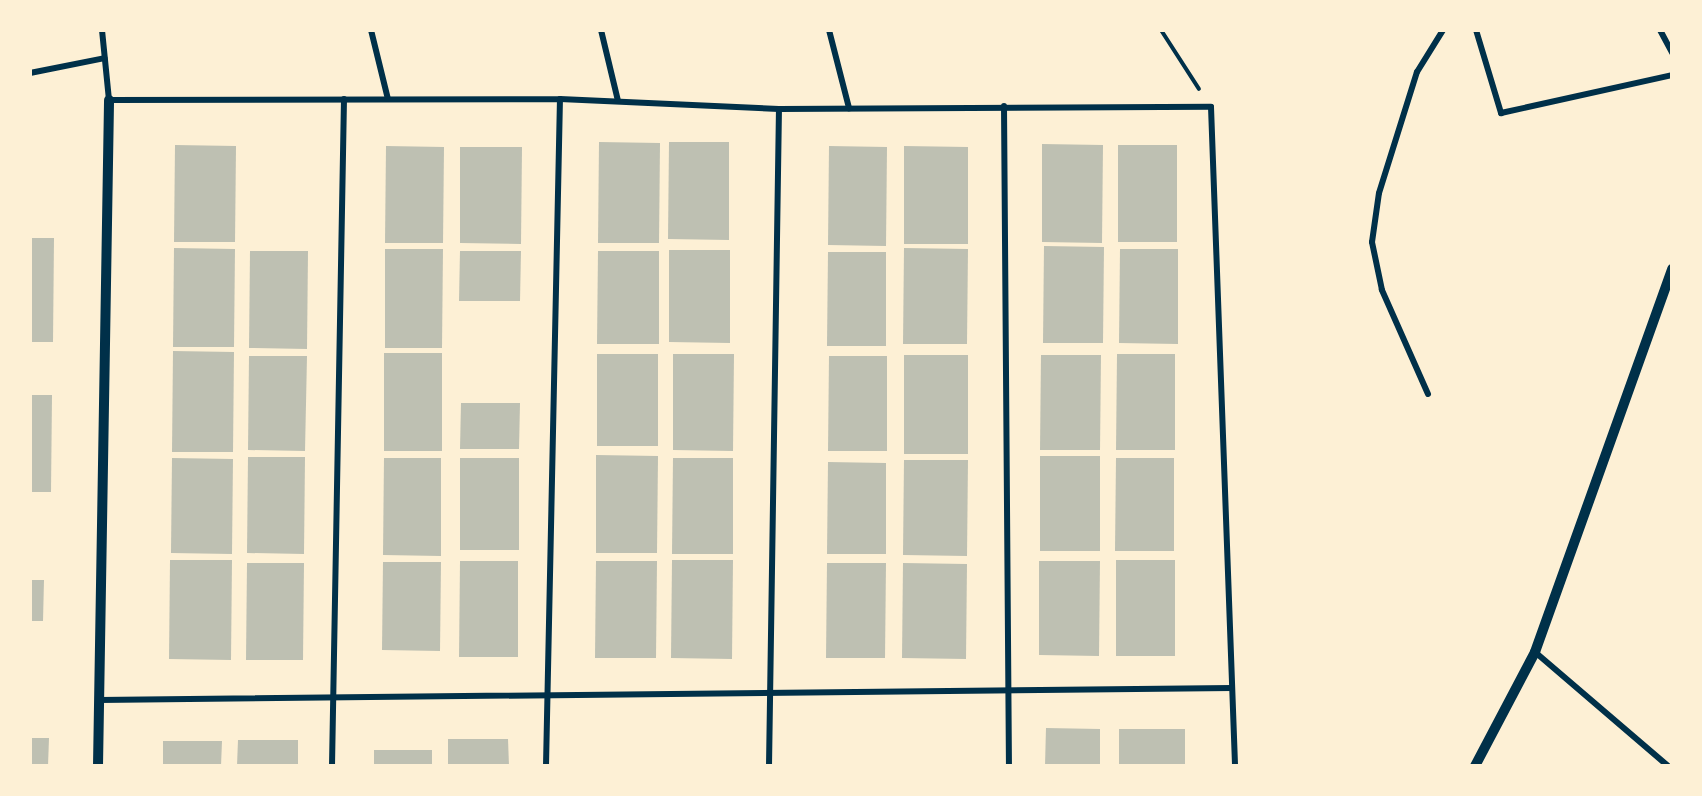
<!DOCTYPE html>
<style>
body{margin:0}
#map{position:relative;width:1702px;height:796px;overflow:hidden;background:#fdf0d5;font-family:"Fira Sans Condensed",sans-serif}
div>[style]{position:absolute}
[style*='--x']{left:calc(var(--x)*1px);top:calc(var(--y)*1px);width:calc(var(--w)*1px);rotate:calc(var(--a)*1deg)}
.building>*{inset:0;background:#bec0b2}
.path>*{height:4px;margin:-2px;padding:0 2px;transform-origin:2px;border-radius:2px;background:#003049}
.minor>*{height:6px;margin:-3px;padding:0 3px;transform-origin:3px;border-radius:3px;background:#003049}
.tertiary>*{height:10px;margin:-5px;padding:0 5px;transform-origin:5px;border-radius:5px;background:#003049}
span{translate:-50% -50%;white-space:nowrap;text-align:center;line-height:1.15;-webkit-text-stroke:6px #fdf0d5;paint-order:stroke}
.frame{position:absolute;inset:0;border:32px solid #fdf0d5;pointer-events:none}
</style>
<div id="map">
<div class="building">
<i style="clip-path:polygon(599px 142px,660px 143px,659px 243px,598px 243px)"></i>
<i style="clip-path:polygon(669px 142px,729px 142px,729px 240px,668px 239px)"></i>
<i style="clip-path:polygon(1042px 144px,1103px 145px,1102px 243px,1042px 242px)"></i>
<i style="clip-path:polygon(175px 145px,236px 146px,235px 242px,174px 242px)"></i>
<i style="clip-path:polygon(1118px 145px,1177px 145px,1177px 242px,1118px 242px)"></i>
<i style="clip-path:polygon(386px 146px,444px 147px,443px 243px,385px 243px)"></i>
<i style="clip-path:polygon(829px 146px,887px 147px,886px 246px,828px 245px)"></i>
<i style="clip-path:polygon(904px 146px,968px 147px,968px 244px,904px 244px)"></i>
<i style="clip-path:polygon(460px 147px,522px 147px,521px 244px,460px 243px)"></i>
<i style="clip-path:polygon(30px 238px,54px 238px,53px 342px,30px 342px)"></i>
<i style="clip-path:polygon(1044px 246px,1104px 247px,1103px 343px,1043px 343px)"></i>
<i style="clip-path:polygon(174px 248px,235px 249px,234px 347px,173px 347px)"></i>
<i style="clip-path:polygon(904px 248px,968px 249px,967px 344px,903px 344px)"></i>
<i style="clip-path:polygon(385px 249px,443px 249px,442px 348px,385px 348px)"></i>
<i style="clip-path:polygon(1120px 249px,1178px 249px,1178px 344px,1119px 343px)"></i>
<i style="clip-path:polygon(669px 250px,730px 250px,730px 343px,669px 342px)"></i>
<i style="clip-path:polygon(250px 251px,308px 251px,307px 349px,249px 348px)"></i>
<i style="clip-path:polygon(460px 251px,521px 251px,520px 301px,459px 301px)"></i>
<i style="clip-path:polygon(598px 251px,659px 251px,659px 344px,597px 344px)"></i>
<i style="clip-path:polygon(828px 252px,886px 252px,886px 346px,827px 346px)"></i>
<i style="clip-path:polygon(173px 351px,234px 352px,233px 452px,172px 452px)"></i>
<i style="clip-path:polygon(384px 353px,442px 353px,442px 451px,384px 451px)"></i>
<i style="clip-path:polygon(597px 354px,658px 354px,658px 446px,597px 446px)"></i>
<i style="clip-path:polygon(673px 354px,734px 354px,733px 451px,673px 450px)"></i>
<i style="clip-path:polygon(1117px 354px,1175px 354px,1175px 450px,1116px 450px)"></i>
<i style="clip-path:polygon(904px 355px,968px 355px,968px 454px,904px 454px)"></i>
<i style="clip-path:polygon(1041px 355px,1101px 355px,1100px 450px,1040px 450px)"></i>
<i style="clip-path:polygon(249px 356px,307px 356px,305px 451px,248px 450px)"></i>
<i style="clip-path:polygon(829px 356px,887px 356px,887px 451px,828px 451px)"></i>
<i style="clip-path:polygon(30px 395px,52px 395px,51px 492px,30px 492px)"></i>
<i style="clip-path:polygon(461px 403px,520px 403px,519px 449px,460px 449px)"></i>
<i style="clip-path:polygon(596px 455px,658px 456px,657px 553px,596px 553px)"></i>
<i style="clip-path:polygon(1040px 456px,1100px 456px,1100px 551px,1040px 551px)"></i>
<i style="clip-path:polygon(248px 457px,305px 457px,304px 554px,247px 553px)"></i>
<i style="clip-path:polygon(172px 458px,233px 459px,232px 554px,171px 553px)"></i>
<i style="clip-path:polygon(384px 458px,441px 458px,441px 556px,383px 555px)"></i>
<i style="clip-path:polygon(460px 458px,519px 458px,519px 550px,460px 550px)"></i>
<i style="clip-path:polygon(673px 458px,733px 458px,733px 554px,672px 554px)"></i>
<i style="clip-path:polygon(1116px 458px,1174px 458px,1174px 551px,1115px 551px)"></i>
<i style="clip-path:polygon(904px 460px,968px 460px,967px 556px,903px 555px)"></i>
<i style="clip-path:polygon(828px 462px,886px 463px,886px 554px,827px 554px)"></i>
<i style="clip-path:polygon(170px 560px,232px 560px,231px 660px,169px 659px)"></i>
<i style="clip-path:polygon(672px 560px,733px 560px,732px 659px,671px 658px)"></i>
<i style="clip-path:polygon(1116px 560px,1175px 560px,1175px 656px,1116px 656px)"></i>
<i style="clip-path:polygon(460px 561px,518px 561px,518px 657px,459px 657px)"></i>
<i style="clip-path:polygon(596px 561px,657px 561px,656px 658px,595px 658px)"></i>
<i style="clip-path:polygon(1039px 561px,1100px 561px,1099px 656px,1039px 655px)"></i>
<i style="clip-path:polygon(383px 562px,441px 562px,440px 651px,382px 650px)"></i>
<i style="clip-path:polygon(247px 563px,304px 563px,303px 660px,246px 660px)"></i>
<i style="clip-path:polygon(827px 563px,886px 563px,885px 658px,826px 658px)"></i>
<i style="clip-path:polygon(903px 563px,967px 564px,966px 659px,902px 658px)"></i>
<i style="clip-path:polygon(30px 580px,44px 580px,43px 621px,30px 621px)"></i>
<i style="clip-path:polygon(1046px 728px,1100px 729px,1100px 766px,1045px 766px)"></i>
<i style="clip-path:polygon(1119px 729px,1185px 729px,1185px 766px,1119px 766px)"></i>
<i style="clip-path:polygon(30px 738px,49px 738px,48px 766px,30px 766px)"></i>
<i style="clip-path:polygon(448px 739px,508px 739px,509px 766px,448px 766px)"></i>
<i style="clip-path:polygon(238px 740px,298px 740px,298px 766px,237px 766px)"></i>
<i style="clip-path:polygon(163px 741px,222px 741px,221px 766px,163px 766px)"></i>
<i style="clip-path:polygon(374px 750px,432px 750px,432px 766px,374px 766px)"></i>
</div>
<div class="path">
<i style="--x:1161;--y:30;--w:70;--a:57.2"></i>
</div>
<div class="minor">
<i style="--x:102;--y:30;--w:70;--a:84.3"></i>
<i style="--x:109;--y:100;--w:451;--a:-0.1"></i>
<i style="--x:560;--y:99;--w:219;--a:2.6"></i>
<i style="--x:779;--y:109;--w:432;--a:-0.3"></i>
<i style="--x:1211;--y:107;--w:659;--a:87.91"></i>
<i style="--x:371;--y:30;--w:71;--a:76.2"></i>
<i style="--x:601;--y:30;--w:73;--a:76.5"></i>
<i style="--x:829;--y:30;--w:81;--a:75.6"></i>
<i style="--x:1476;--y:30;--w:87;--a:73.2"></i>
<i style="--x:1501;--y:113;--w:175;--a:-12.5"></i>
<i style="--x:1660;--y:30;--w:26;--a:62"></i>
<i style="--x:30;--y:73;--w:76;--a:-11.3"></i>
<i style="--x:1004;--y:106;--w:660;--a:89.57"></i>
<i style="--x:1428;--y:394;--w:114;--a:-113.9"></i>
<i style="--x:1382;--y:290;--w:49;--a:-101.8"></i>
<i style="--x:1372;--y:242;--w:49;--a:-81.9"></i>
<i style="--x:1379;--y:193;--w:127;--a:-72.6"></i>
<i style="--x:1417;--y:72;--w:49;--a:-58.2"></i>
<i style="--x:1535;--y:652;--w:175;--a:40.6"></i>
<i style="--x:99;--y:700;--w:1133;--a:-0.61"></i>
<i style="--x:332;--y:766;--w:667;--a:-88.97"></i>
<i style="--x:546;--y:766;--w:667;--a:-88.8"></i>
<i style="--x:769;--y:766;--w:657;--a:-89.13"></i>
</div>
<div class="tertiary">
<i style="--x:98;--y:766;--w:666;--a:-89.05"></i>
<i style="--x:1475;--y:766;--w:129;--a:-62.2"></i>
<i style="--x:1535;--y:652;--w:407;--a:-70.3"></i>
</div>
<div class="frame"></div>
</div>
